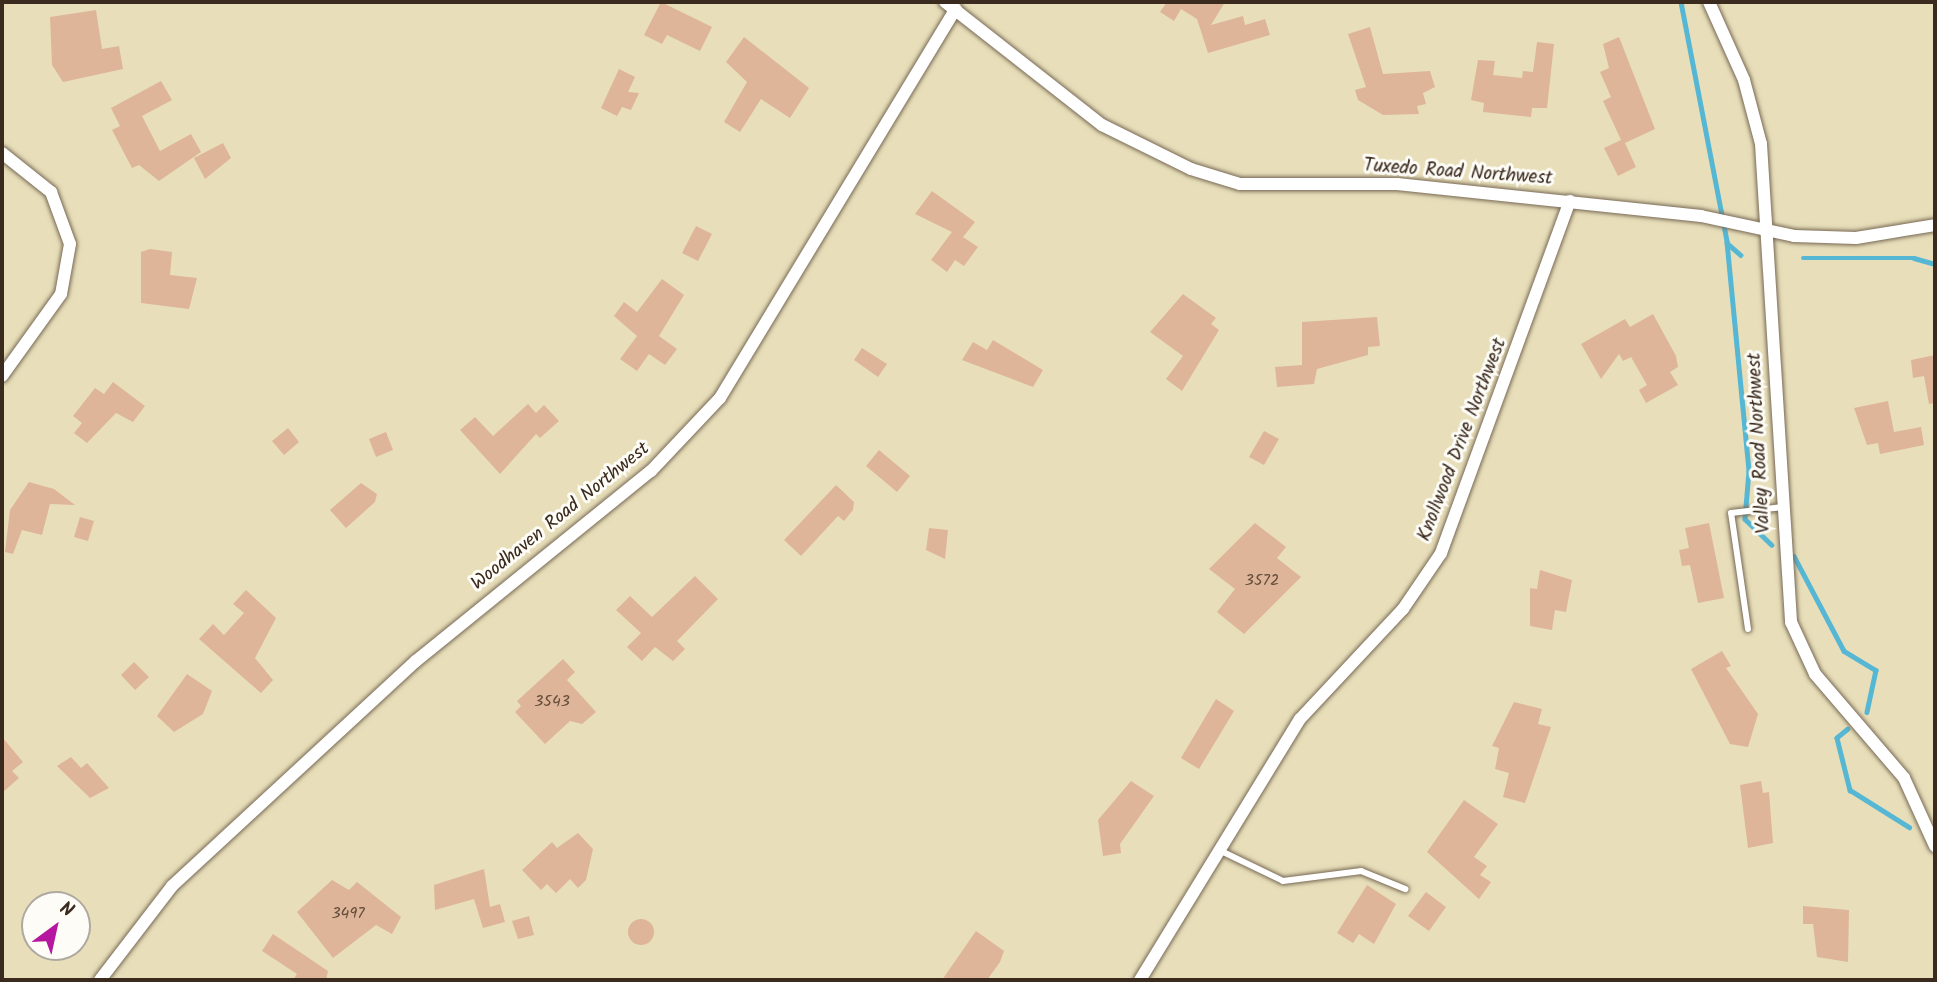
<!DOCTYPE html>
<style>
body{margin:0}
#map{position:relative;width:1937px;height:982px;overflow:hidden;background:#e8dfba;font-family:Kalam,sans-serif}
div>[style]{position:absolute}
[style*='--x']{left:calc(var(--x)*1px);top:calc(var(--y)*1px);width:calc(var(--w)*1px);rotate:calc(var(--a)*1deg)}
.stream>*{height:4.5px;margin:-2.25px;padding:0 2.25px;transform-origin:2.25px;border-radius:2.25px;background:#55b7d4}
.building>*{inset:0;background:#deb598}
.round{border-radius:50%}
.roads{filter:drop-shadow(0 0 2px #786955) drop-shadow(0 0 2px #786955)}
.service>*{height:6px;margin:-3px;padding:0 3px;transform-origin:3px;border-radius:3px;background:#fff}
.minor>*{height:12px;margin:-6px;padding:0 6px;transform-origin:6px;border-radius:6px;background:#fff}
span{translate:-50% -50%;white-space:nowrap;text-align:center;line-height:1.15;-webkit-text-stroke:6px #fdfcf7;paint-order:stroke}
.number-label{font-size:16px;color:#644d3c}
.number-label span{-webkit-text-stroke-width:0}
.street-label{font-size:19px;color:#3b2a1e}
.frame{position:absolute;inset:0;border:4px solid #3b2a1e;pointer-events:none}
.north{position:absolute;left:21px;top:891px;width:70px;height:70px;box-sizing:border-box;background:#fdfcf7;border:2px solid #afa8a0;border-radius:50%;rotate:33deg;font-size:19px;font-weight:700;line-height:28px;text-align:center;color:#3b2a1e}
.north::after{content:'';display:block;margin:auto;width:24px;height:32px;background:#b5179e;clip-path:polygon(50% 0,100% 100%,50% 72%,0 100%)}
</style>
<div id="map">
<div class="stream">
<i style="--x:1681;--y:2;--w:244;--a:79.1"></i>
<i style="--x:1727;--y:242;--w:230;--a:84.5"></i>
<i style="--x:1749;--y:471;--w:48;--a:94.8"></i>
<i style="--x:1745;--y:519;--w:37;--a:44"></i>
<i style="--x:1727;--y:243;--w:18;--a:41"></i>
<i style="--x:1803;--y:258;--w:111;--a:0"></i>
<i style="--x:1914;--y:258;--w:22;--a:16"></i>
<i style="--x:1794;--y:556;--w:107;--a:62.2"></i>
<i style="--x:1844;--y:651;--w:37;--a:31"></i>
<i style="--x:1876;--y:670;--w:43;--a:102.1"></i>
<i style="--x:1848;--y:729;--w:14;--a:141"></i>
<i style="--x:1837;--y:738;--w:54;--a:76"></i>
<i style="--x:1850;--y:790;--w:70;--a:32.1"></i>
</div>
<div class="building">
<i style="clip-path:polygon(661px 2px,712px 27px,700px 51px,667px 35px,662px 44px,644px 35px)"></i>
<i style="clip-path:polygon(1167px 2px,1225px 2px,1211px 25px,1243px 16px,1245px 25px,1265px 19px,1270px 35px,1208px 53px,1197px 19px,1181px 9px,1174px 21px,1160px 12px)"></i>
<i style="clip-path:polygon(96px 10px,102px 49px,119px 46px,123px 69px,63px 82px,52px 65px,50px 17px)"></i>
<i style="clip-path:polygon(1370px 27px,1383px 74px,1430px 71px,1435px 87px,1423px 93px,1426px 104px,1417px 106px,1419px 114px,1383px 115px,1358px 100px,1355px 90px,1366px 87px,1348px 34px)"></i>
<i style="clip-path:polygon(744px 37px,809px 88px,790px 118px,761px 99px,740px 132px,724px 122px,747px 82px,726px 62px)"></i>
<i style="clip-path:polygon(1619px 37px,1655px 129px,1625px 143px,1636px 167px,1618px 176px,1604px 148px,1621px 140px,1603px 101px,1611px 97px,1600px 72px,1609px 68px,1603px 44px)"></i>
<i style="clip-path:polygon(1537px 42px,1554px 44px,1547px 108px,1532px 108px,1531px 117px,1483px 112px,1484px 103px,1471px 100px,1478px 60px,1495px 61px,1493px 75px,1522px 78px,1523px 71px,1533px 72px)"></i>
<i style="clip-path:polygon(619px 69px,635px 77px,628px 92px,639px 93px,631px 110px,622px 107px,617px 116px,601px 108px)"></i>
<i style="clip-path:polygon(161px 81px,172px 100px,142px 116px,160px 151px,191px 134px,201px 152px,159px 181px,139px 165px,132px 168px,112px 130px,120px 126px,111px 108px)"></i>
<i style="clip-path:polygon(223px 143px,231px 158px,205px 179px,194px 158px)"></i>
<i style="clip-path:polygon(932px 191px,975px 222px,963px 237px,978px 247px,964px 266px,955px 260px,947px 272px,931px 260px,952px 232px,915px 214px)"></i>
<i style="clip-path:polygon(696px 226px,712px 234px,698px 261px,682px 253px)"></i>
<i style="clip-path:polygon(150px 249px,172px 252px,170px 275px,197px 278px,189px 309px,141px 303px,141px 252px)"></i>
<i style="clip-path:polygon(662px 279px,684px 295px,659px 336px,677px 349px,665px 365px,649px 354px,637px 371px,620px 359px,637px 336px,614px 316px,624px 302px,637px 312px)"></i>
<i style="clip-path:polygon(1183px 294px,1216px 318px,1211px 324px,1219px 330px,1182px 391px,1166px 379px,1183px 356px,1150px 332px)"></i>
<i style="clip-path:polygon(1653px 314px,1676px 356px,1678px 367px,1670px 372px,1678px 385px,1646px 403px,1639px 390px,1647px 385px,1631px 357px,1623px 361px,1619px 354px,1601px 379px,1581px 344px,1625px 319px,1630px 327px)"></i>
<i style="clip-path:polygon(1377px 317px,1380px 346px,1368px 347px,1368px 355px,1317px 369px,1314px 384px,1277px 387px,1275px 367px,1302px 365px,1302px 322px)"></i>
<i style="clip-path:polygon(993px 340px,1043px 370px,1033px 387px,962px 360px,973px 342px,987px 350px)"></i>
<i style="clip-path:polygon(862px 348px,887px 364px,878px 377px,854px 360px)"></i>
<i style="clip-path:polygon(1935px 355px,1935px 403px,1929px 404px,1924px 376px,1913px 378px,1911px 360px)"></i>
<i style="clip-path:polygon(113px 382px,145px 406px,133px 422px,116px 413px,87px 443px,74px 433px,82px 423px,73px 416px,95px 388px,104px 394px)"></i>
<i style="clip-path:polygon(1888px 401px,1894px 432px,1921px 427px,1924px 445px,1880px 454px,1878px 443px,1867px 445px,1854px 408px)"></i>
<i style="clip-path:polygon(528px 404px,536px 413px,544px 405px,559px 421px,540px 438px,536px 434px,500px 474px,460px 430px,475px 417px,493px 436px)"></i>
<i style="clip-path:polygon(288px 428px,299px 442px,284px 455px,272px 441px)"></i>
<i style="clip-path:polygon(1264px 431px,1279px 439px,1264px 465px,1249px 457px)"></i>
<i style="clip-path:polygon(386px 432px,393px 450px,376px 457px,369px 439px)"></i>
<i style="clip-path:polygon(879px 450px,910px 476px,897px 492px,866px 466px)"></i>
<i style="clip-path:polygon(29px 482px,54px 489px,75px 505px,50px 504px,42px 535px,22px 530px,13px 554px,5px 552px,10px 510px)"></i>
<i style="clip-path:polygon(361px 483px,377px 494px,375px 502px,346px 528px,330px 510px)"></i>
<i style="clip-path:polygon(836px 485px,854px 502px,853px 510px,844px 521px,838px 516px,801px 556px,784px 540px)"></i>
<i style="clip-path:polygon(80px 517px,94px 521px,88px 541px,74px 537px)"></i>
<i style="clip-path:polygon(1255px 523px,1286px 547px,1277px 558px,1301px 577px,1244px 634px,1217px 612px,1235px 589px,1209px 569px)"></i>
<i style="clip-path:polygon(1709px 523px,1724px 598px,1698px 603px,1690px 565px,1682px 566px,1679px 550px,1689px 548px,1685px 528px)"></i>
<i style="clip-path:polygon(929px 528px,948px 530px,945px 559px,926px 550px)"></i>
<i style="clip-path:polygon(1540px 570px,1572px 580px,1566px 612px,1555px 610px,1552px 630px,1530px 626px,1530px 588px,1537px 589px)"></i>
<i style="clip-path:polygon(695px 576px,718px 599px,677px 641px,685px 649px,673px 661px,655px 647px,642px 661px,627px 647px,641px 633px,616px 610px,630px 596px,652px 617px)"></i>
<i style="clip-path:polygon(246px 590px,276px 618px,255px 658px,273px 680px,261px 693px,199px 639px,213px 624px,224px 635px,244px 613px,233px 604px)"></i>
<i style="clip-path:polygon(1722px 651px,1731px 666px,1726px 668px,1758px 714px,1748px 747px,1730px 744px,1691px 669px)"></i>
<i style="clip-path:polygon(563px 659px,575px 672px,567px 680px,596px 712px,582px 724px,570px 721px,545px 744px,515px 712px,521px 706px,517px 701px)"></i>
<i style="clip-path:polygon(134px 662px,149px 677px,135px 690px,121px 675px)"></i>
<i style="clip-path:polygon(187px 674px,212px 691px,203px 714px,174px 732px,157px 716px)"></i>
<i style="clip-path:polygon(1216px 699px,1234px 711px,1199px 769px,1181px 758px)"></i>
<i style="clip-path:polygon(1514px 702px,1542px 709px,1538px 724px,1551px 727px,1525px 803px,1503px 797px,1509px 773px,1495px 769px,1499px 748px,1492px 746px)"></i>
<i style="clip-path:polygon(2px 737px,23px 762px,12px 771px,19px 778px,2px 793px)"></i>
<i style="clip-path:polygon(71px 757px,81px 768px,87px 763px,109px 788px,90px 798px,57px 766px)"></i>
<i style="clip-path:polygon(1131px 781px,1154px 796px,1120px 844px,1121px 853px,1103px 856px,1098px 820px)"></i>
<i style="clip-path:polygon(1761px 781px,1763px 793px,1769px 792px,1773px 843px,1748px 848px,1740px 785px)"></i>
<i style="clip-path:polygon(1464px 800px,1498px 824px,1474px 857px,1487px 866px,1480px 875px,1491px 882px,1479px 899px,1427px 852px)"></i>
<i style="clip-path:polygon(578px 833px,593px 849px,586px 880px,578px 888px,570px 879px,556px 893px,547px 884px,541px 890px,522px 870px,552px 842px,557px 848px)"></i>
<i style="clip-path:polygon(484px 869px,490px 907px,500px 904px,505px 922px,483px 928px,474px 899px,435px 910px,434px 885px)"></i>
<i style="clip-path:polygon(332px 880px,349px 890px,357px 882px,401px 917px,392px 934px,376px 925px,333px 958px,297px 912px)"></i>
<i style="clip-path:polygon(1367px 885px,1396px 904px,1374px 944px,1359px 934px,1353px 943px,1337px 933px)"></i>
<i style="clip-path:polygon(1426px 892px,1446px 907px,1429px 931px,1408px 916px)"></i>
<i style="clip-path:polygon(1803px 906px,1849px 910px,1848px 962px,1817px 957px,1813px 924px,1803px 924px)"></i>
<i style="clip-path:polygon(529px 916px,534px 935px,518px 939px,512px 921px)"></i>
<i class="round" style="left:628px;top:919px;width:26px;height:26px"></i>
<i style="clip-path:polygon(976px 931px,1004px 951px,1000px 962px,987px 980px,942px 980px)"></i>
<i style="clip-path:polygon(273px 934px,328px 971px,326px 980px,293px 980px,297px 974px,262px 951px)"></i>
</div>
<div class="roads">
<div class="service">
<i style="--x:1748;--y:629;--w:117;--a:-98.3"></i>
<i style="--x:1731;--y:513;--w:52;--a:-6.6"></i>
<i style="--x:1219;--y:850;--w:71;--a:25.8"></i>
<i style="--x:1283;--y:881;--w:79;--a:-7.3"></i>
<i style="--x:1361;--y:871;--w:48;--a:22.2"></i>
</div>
<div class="minor">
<i style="--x:945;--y:2;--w:199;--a:38.1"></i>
<i style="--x:1102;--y:125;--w:99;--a:26.3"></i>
<i style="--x:1191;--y:169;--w:51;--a:17"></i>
<i style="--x:1240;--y:184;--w:157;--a:0"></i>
<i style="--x:1397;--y:184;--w:306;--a:6"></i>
<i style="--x:1701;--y:216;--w:95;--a:12.1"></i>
<i style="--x:1794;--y:236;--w:62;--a:1.8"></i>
<i style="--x:1856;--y:238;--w:80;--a:-9.3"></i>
<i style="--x:1709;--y:2;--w:85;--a:65.8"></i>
<i style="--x:1744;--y:80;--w:66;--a:75.1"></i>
<i style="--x:1761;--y:144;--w:479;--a:86.4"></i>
<i style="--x:1791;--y:622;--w:57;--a:65.2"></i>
<i style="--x:1815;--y:674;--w:137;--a:49.4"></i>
<i style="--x:1904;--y:778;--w:75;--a:65.5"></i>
<i style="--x:2;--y:153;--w:63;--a:38.5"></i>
<i style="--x:51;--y:192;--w:55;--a:69.9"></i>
<i style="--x:70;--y:244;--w:51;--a:100.2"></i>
<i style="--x:61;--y:294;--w:101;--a:125.7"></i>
<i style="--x:100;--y:980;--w:118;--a:-52.5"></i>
<i style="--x:172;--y:886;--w:332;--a:-42.7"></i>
<i style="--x:416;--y:661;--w:302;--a:-39"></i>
<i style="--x:651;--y:471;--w:100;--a:-46.6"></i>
<i style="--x:720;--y:398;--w:455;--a:-58.8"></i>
<i style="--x:1140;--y:980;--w:306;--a:-58.5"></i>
<i style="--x:1300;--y:719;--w:151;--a:-46.9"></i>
<i style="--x:1403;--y:609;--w:68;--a:-55.8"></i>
<i style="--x:1441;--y:553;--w:375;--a:-69.9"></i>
</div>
</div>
<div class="number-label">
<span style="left:1262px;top:581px">3572</span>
<span style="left:552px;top:702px">3543</span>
<span style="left:348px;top:914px">3497</span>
</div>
<div class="street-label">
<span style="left:1458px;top:173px;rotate:4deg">Tuxedo Road Northwest</span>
<span style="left:1463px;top:440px;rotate:-69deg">Knollwood Drive Northwest</span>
<span style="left:1760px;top:443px;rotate:-93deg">Valley Road Northwest</span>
<span style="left:561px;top:517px;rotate:-39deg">Woodhaven Road Northwest</span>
</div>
<div class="frame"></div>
<div class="north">N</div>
</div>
